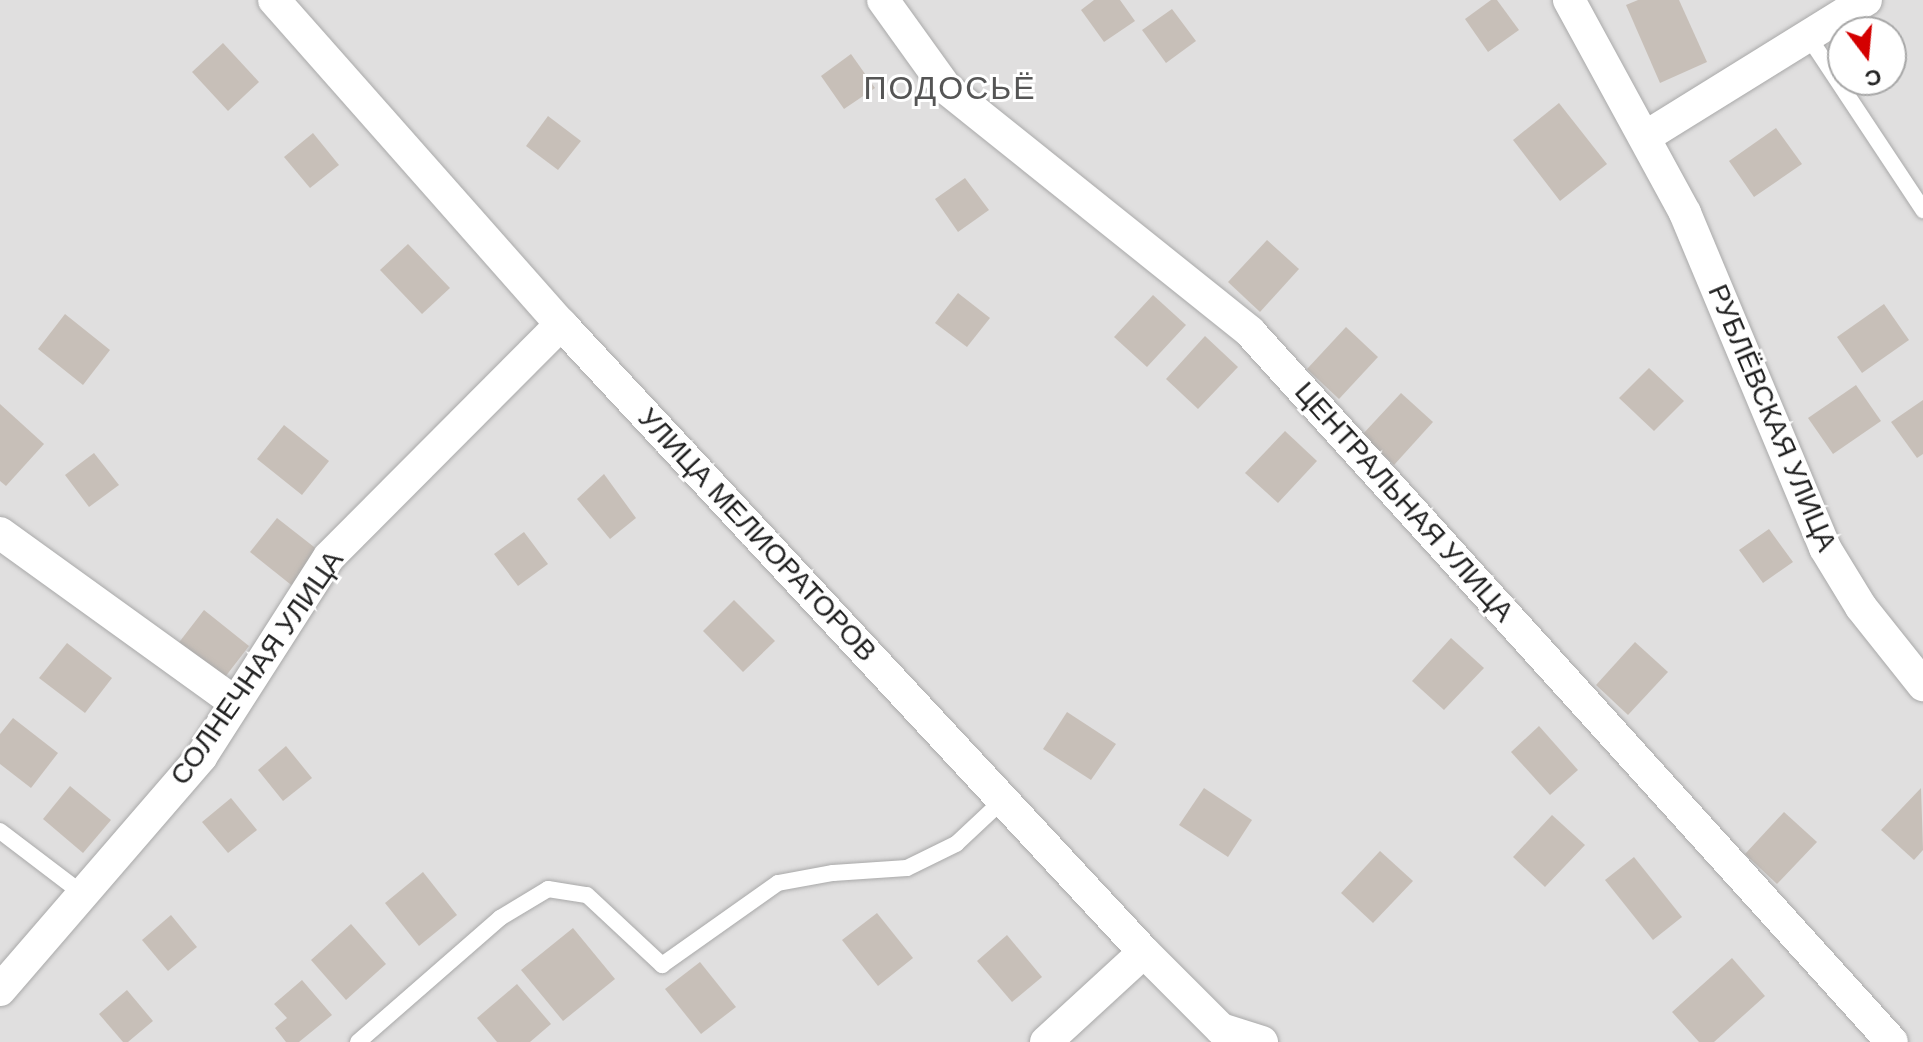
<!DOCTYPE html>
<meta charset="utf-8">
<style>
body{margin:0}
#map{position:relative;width:1923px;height:1042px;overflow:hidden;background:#f2efe9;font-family:"DM Sans",sans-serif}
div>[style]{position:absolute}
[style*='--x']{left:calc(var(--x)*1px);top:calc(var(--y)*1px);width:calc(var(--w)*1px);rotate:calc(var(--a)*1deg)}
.residential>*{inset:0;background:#e0dfdf}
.building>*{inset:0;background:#c7bfb8}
.roads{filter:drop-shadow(0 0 2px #a9a9a9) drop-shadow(0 0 2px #a9a9a9)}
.lane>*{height:16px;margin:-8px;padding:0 8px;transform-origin:8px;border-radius:8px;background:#fff}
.street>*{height:32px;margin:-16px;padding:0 16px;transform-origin:16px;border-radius:16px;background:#fff}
span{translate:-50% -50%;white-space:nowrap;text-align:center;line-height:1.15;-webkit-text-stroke:6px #fff;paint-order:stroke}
.street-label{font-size:28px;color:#222}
.quarter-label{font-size:32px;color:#555;letter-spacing:2px}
.north{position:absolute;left:1827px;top:16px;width:80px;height:80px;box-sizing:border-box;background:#fff;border:2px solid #a7a7a7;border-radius:50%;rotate:164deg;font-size:22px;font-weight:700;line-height:32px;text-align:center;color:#222}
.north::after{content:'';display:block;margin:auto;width:28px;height:36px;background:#d40000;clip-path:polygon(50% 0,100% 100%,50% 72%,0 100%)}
</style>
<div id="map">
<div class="residential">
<i style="clip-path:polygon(evenodd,0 0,1923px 0,1923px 1042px,0 1042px,0 0,1843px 32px,1891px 32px,1891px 80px,1843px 80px,1843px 32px)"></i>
</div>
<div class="building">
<i style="clip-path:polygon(1094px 0,1120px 0,1135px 21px,1104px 42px,1081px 10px)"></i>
<i style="clip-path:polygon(1491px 0,1497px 0,1519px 30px,1488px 52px,1465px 19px)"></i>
<i style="clip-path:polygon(1638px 0,1679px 0,1707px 62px,1660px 83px,1626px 5px)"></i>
<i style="clip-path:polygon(1172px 9px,1196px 41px,1166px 63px,1142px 30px)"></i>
<i style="clip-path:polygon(223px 43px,259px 82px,228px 111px,192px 72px)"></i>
<i style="clip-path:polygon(851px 54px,875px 88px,844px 109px,821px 76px)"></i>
<i style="clip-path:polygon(1559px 103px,1607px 164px,1560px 201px,1513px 140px)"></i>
<i style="clip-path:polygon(548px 116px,581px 141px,558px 170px,526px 146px)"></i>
<i style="clip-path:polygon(1776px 128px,1802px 164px,1754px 197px,1729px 161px)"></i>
<i style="clip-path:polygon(313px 133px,339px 165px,310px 188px,284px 157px)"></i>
<i style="clip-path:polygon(965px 178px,989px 210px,958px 232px,935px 199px)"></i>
<i style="clip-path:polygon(1267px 240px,1299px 269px,1260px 312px,1228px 282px)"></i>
<i style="clip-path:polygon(408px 244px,450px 288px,422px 314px,380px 270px)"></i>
<i style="clip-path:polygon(958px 293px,990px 318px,967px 347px,935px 323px)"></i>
<i style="clip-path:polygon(1153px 295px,1186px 325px,1147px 367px,1114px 337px)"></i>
<i style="clip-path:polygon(1884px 304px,1909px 340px,1862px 373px,1837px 337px)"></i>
<i style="clip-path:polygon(65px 314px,110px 350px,83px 385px,38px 349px)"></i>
<i style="clip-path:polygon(1346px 327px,1378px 357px,1339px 399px,1307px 369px)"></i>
<i style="clip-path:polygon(1205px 336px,1238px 367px,1198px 409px,1166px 379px)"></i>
<i style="clip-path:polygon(1649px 368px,1684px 401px,1654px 431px,1619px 398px)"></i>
<i style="clip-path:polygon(1856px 385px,1881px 421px,1833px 454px,1808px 418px)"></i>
<i style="clip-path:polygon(1401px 393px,1433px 422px,1394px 465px,1362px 435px)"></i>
<i style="clip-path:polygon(1923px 400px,1923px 454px,1917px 458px,1891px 422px)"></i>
<i style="clip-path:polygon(0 404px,44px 444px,6px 486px,0 481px)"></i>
<i style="clip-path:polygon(284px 425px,329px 461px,302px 495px,257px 459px)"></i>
<i style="clip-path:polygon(1285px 431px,1317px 461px,1278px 503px,1245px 473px)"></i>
<i style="clip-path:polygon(94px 453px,119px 485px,89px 507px,65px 475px)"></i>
<i style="clip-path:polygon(604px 474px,636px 518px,610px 539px,577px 499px)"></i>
<i style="clip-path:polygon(277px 518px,323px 554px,295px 588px,250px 552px)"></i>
<i style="clip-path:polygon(1769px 529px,1793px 562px,1763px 583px,1739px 550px)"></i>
<i style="clip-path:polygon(524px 532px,548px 564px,518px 586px,494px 554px)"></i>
<i style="clip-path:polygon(734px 600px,775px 641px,743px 672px,703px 631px)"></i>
<i style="clip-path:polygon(204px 610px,249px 646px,222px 681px,177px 645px)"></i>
<i style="clip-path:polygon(1451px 638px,1484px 668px,1444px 710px,1412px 681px)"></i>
<i style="clip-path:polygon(1635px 642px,1668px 672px,1628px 715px,1596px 685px)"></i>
<i style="clip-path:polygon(67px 643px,112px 678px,85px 713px,39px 678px)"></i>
<i style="clip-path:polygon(1067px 712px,1116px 744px,1091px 780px,1043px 749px)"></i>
<i style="clip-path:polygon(13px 718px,58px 753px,31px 788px,0 764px,0 734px)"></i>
<i style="clip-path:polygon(1539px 726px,1578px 770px,1550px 795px,1511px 752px)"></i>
<i style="clip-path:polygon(286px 746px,312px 778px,283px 801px,258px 770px)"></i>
<i style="clip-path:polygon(70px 786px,111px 820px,83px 853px,43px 819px)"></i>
<i style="clip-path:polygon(1204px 788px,1252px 820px,1228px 857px,1179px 825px)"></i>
<i style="clip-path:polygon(1921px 788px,1923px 850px,1914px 860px,1881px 830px)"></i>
<i style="clip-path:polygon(231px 798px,257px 830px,228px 853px,202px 822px)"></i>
<i style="clip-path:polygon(1784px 812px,1817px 842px,1777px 884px,1745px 854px)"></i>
<i style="clip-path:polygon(1552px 815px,1585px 845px,1545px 887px,1513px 857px)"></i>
<i style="clip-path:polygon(1380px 851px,1413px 881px,1373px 923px,1341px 893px)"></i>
<i style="clip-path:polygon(1634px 857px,1682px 917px,1653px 940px,1605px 880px)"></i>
<i style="clip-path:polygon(423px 872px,457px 915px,419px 946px,385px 903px)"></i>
<i style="clip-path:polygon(877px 913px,913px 958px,878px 986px,842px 940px)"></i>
<i style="clip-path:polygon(171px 915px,197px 947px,168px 971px,142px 940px)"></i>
<i style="clip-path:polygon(351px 924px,386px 964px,346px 1000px,311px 960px)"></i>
<i style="clip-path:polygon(573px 928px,615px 979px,563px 1021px,521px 970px)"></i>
<i style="clip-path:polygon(1007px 935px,1042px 977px,1012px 1002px,977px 961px)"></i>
<i style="clip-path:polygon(1732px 958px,1765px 996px,1714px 1042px,1699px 1042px,1672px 1012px)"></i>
<i style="clip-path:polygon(700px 962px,736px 1007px,701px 1034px,665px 989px)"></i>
<i style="clip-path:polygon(302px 980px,332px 1015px,299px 1042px,286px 1042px,275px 1028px,287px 1018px,274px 1004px)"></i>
<i style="clip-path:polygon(517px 984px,551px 1024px,530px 1042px,497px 1042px,477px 1018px)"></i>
<i style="clip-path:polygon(127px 990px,153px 1021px,128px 1042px,123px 1042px,99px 1014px)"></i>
</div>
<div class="roads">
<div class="lane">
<i style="--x:1808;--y:36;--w:209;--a:56.5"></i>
<i style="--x:0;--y:831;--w:106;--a:37.3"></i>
<i style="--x:358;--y:1042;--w:189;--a:-41.1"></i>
<i style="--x:500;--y:918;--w:56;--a:-31.1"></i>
<i style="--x:548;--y:889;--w:39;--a:9"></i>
<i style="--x:587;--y:895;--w:103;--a:43"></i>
<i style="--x:662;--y:965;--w:142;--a:-35.3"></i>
<i style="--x:778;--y:883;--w:56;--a:-10.3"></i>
<i style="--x:833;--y:873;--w:74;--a:-3.9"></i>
<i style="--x:907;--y:868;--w:55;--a:-26.1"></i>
<i style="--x:956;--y:844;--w:64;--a:-43.1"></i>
</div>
<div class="street">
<i style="--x:274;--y:0;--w:433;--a:48.5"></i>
<i style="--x:561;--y:324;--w:857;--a:47.13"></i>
<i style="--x:1144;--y:952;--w:109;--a:45"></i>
<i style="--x:1221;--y:1029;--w:43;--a:17.6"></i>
<i style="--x:883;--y:0;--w:110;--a:54.3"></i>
<i style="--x:947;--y:89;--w:388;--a:38.7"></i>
<i style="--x:1250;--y:332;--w:957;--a:47.88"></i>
<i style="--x:1569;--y:0;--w:243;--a:61.4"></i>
<i style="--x:1685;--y:213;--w:363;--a:67.3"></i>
<i style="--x:1825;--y:548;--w:69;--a:58.6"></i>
<i style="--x:1861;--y:607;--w:100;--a:51.5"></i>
<i style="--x:1645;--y:137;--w:260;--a:-31.8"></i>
<i style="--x:0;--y:533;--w:289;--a:35.8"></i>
<i style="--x:0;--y:990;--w:308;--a:-49.2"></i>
<i style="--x:201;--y:757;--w:237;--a:-57.4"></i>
<i style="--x:329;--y:557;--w:329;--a:-45.1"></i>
<i style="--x:1046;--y:1042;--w:133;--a:-42.6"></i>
</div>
</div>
<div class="street-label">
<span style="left:1772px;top:418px;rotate:67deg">РУБЛЁВСКАЯ УЛИЦА</span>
<span style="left:1404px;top:502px;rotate:48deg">ЦЕНТРАЛЬНАЯ УЛИЦА</span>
<span style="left:757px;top:535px;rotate:47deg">УЛИЦА МЕЛИОРАТОРОВ</span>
<span style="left:257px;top:668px;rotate:-55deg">СОЛНЕЧНАЯ УЛИЦА</span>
</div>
<div class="quarter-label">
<span style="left:950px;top:88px">ПОДОСЬЁ</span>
</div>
<div class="north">С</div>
</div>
